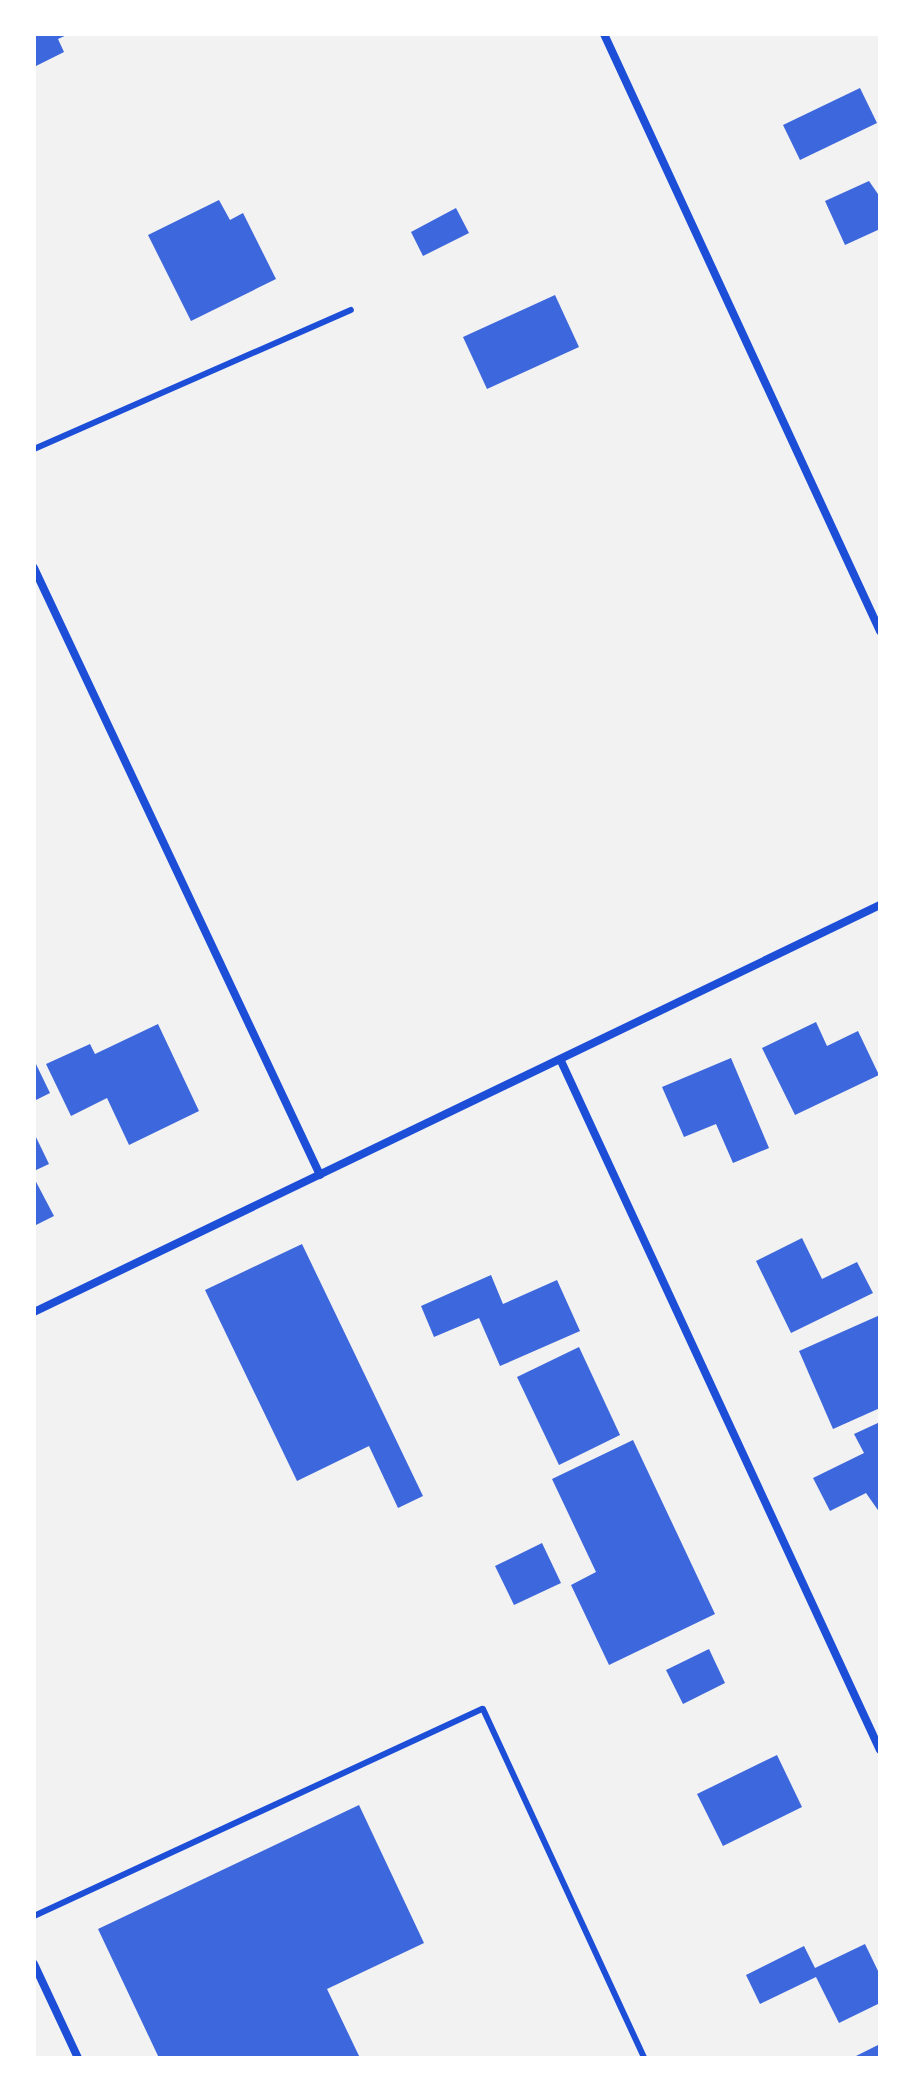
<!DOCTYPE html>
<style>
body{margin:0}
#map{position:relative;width:914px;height:2092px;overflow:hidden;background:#f2f2f2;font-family:"DejaVu Sans",sans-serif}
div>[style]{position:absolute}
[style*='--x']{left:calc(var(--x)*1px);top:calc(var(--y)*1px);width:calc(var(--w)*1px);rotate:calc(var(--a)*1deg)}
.building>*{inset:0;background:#3d67dc}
.service>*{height:6px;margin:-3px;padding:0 3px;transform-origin:3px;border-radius:3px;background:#1d4ed8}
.minor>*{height:8px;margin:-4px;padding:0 4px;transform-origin:4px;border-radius:4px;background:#1d4ed8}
span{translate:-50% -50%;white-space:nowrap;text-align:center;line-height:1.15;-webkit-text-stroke:7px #fff;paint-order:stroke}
.frame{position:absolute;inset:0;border:36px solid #fff;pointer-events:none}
</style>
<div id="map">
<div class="building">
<i style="clip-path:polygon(34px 34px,69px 34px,58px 39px,64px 52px,34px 67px)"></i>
<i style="clip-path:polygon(860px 88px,877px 123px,800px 160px,783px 125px)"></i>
<i style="clip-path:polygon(869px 181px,880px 197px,880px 229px,845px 245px,825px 201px)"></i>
<i style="clip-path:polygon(219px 200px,230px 220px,243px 213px,276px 279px,191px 321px,148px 235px)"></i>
<i style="clip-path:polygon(456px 208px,469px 233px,423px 256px,411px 232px)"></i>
<i style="clip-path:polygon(555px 295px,579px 347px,487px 389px,463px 337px)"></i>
<i style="clip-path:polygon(816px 1022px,827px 1046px,858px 1031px,879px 1075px,795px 1115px,762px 1048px)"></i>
<i style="clip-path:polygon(158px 1024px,199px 1111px,129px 1145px,107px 1098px,71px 1116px,46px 1064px,90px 1044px,95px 1054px)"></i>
<i style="clip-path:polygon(731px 1058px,769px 1148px,733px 1163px,716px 1124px,684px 1137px,662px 1087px)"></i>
<i style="clip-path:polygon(34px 1060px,50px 1093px,34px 1101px)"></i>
<i style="clip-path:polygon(34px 1133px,49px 1164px,34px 1171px)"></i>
<i style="clip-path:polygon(34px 1178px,54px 1216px,34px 1226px)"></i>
<i style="clip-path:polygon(802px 1238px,822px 1279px,857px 1262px,873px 1293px,791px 1333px,756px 1261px)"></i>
<i style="clip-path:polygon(302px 1244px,423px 1496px,398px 1508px,369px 1446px,297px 1481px,205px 1290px)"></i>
<i style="clip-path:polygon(491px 1275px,503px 1304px,557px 1280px,580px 1331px,500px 1366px,479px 1318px,434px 1337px,421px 1306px)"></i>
<i style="clip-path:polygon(880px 1315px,880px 1408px,833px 1429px,799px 1351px)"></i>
<i style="clip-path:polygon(579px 1347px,620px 1435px,559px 1465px,517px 1377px)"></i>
<i style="clip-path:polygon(880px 1422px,880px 1513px,866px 1493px,830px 1511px,813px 1478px,864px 1453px,854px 1434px)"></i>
<i style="clip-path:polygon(633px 1440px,715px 1614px,609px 1665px,571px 1585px,596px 1572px,552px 1479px)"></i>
<i style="clip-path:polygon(542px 1543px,561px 1583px,514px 1605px,495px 1566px)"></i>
<i style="clip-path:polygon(709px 1649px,725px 1683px,683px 1704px,666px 1670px)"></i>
<i style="clip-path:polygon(777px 1755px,802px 1807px,723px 1846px,697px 1794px)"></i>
<i style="clip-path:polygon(359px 1805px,424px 1943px,327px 1989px,360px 2058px,159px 2058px,98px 1929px)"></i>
<i style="clip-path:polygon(865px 1944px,880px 1975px,880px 2003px,839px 2023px,816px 1977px,760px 2004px,746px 1975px,804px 1946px,815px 1968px)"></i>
<i style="clip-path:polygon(880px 2044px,880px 2058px,852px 2058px)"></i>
</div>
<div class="service">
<i style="--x:34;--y:449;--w:346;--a:-23.7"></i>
<i style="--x:34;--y:1916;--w:494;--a:-24.8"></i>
<i style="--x:483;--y:1709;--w:384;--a:65.2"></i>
</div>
<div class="minor">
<i style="--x:604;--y:34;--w:658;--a:65.19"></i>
<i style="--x:34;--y:568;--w:671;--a:64.77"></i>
<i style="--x:561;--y:1061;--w:759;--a:65.16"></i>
<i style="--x:34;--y:1312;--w:939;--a:-25.69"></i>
<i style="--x:34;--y:1964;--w:104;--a:64.9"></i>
</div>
<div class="frame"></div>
</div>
